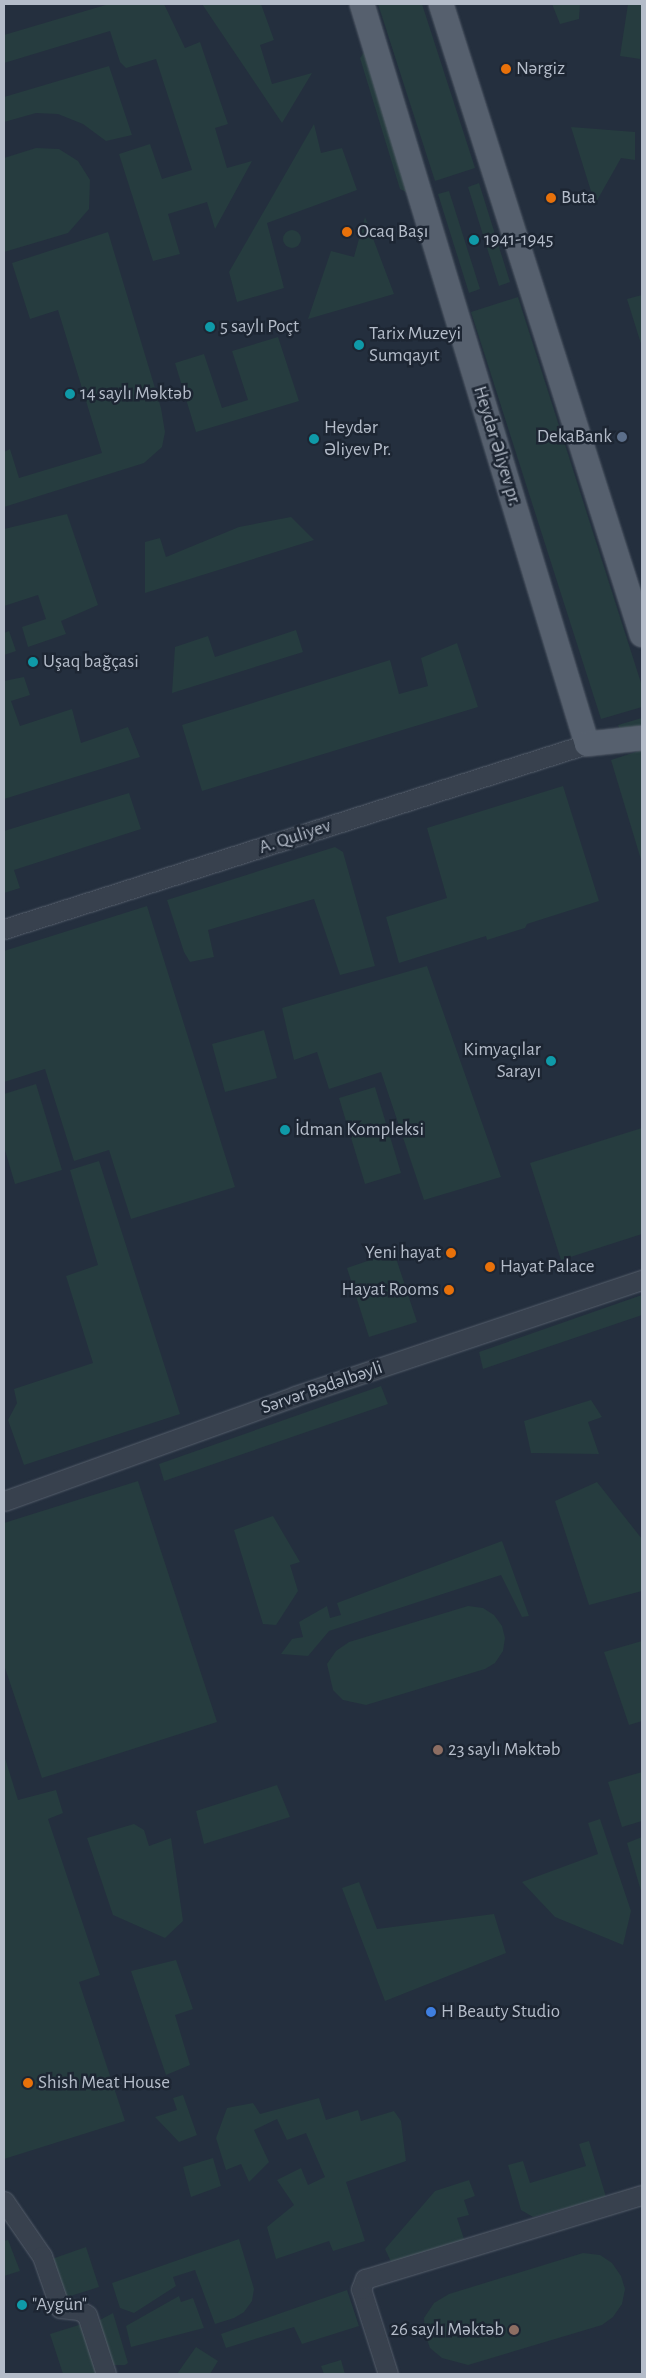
<!DOCTYPE html>
<meta charset="utf-8">
<style>
body{margin:0}
#map{position:relative;width:646px;height:2378px;overflow:hidden;background:#242f3e;font-family:"Alegreya Sans",sans-serif}
div>[style]{position:absolute}
[style*='--x']{left:calc(var(--x)*1px);top:calc(var(--y)*1px);width:calc(var(--w)*1px);rotate:calc(var(--a)*1deg)}
.green>*{inset:0;background:#263c3f}
.round{border-radius:50%}
.roads{filter:drop-shadow(0 0 1px #565f6c) drop-shadow(0 0 1px #565f6c)}
.minor>*{height:19px;margin:-9.5px;padding:0 9.5px;transform-origin:9.5px;border-radius:9.5px;background:#38414e}
.major>*{height:24px;margin:-12px;padding:0 12px;transform-origin:12px;border-radius:12px;background:#56606e}
.dots>*{width:14px;height:14px;translate:-50% -50%;box-sizing:border-box;border:2px solid #1d2633;border-radius:50%}
span{translate:-50% -50%;white-space:nowrap;text-align:center;line-height:1.15;-webkit-text-stroke:5px #1d2633;paint-order:stroke}
.poi-label{font-size:19px;color:#b4bcc9}
.left{translate:0 -50%;text-align:left}
.right{translate:-100% -50%;text-align:right}
.street-label{font-size:19px;color:#b4bcc9}
.frame{position:absolute;inset:0;border:5px solid #b4bcc9;pointer-events:none}
</style>
<div id="map">
<div class="green">
<i style="clip-path:polygon(109px 4px,164px 4px,185px 48px,200px 42px,228px 124px,215px 128px,227px 168px,252px 161px,215px 229px,207px 202px,168px 214px,180px 254px,153px 261px,119px 154px,150px 144px,162px 179px,192px 170px,156px 59px,126px 68px,120px 62px,110px 31px,4px 63px,4px 35px)"></i>
<i style="clip-path:polygon(202px 4px,261px 4px,274px 40px,260px 45px,272px 84px,312px 73px,282px 123px)"></i>
<i style="clip-path:polygon(378px 4px,422px 4px,475px 168px,435px 181px)"></i>
<i style="clip-path:polygon(552px 4px,580px 4px,579px 19px,560px 24px)"></i>
<i style="clip-path:polygon(628px 4px,642px 4px,640px 59px,620px 56px)"></i>
<i style="clip-path:polygon(368px 47px,414px 196px,400px 189px,360px 58px)"></i>
<i style="clip-path:polygon(109px 66px,132px 135px,106px 141px,83px 124px,58px 114px,36px 113px,4px 122px,4px 97px)"></i>
<i style="clip-path:polygon(314px 124px,321px 153px,342px 148px,357px 190px,267px 223px,284px 288px,237px 302px,229px 272px)"></i>
<i style="clip-path:polygon(571px 127px,635px 132px,635px 160px,621px 158px,595px 204px)"></i>
<i style="clip-path:polygon(36px 148px,59px 149px,78px 161px,90px 180px,89px 209px,68px 233px,4px 252px,4px 158px)"></i>
<i style="clip-path:polygon(479px 183px,510px 282px,499px 286px,468px 187px)"></i>
<i style="clip-path:polygon(449px 191px,480px 289px,469px 293px,438px 194px)"></i>
<i style="clip-path:polygon(365px 217px,394px 294px,308px 319px,331px 251px,354px 257px)"></i>
<i class="round" style="left:283px;top:230px;width:18px;height:18px"></i>
<i style="clip-path:polygon(108px 232px,161px 408px,165px 432px,162px 447px,144px 463px,4px 507px,4px 452px,10px 449px,19px 478px,102px 453px,58px 310px,30px 319px,12px 263px)"></i>
<i style="clip-path:polygon(642px 295px,642px 347px,627px 299px)"></i>
<i style="clip-path:polygon(518px 297px,642px 686px,642px 707px,601px 719px,471px 312px)"></i>
<i style="clip-path:polygon(278px 337px,299px 401px,196px 432px,175px 363px,204px 354px,222px 408px,248px 400px,232px 351px)"></i>
<i style="clip-path:polygon(67px 514px,98px 605px,61px 621px,66px 634px,28px 647px,22px 627px,46px 619px,38px 595px,4px 606px,4px 529px)"></i>
<i style="clip-path:polygon(291px 517px,314px 540px,145px 593px,145px 542px,160px 538px,166px 557px,239px 527px)"></i>
<i style="clip-path:polygon(296px 630px,303px 652px,172px 693px,175px 647px,208px 636px,215px 657px)"></i>
<i style="clip-path:polygon(9px 631px,16px 651px,4px 655px,4px 633px)"></i>
<i style="clip-path:polygon(457px 643px,478px 707px,202px 791px,182px 725px,390px 660px,399px 694px,428px 686px,421px 658px)"></i>
<i style="clip-path:polygon(24px 677px,30px 695px,11px 701px,20px 726px,72px 709px,81px 743px,128px 727px,140px 757px,4px 799px,4px 681px)"></i>
<i style="clip-path:polygon(642px 718px,642px 729px,622px 735px,618px 725px)"></i>
<i style="clip-path:polygon(642px 750px,642px 863px,611px 760px)"></i>
<i style="clip-path:polygon(563px 786px,599px 901px,527px 924px,525px 928px,487px 940px,486px 936px,399px 963px,386px 917px,447px 898px,427px 828px)"></i>
<i style="clip-path:polygon(129px 793px,141px 829px,14px 870px,20px 888px,4px 893px,4px 831px)"></i>
<i style="clip-path:polygon(335px 847px,343px 852px,375px 966px,340px 975px,314px 899px,208px 930px,214px 957px,190px 962px,184px 952px,167px 900px)"></i>
<i style="clip-path:polygon(147px 906px,235px 1187px,131px 1219px,109px 1150px,74px 1161px,45px 1069px,4px 1082px,4px 951px)"></i>
<i style="clip-path:polygon(427px 966px,501px 1177px,424px 1200px,381px 1072px,329px 1089px,317px 1052px,294px 1060px,282px 1008px)"></i>
<i style="clip-path:polygon(264px 1030px,277px 1078px,225px 1092px,212px 1044px)"></i>
<i style="clip-path:polygon(36px 1084px,62px 1170px,15px 1184px,4px 1147px,4px 1094px)"></i>
<i style="clip-path:polygon(375px 1087px,401px 1173px,365px 1184px,339px 1098px)"></i>
<i style="clip-path:polygon(642px 1128px,642px 1234px,561px 1260px,530px 1163px)"></i>
<i style="clip-path:polygon(99px 1161px,180px 1414px,24px 1465px,8px 1420px,17px 1403px,14px 1389px,93px 1363px,66px 1276px,98px 1265px,70px 1170px)"></i>
<i style="clip-path:polygon(394px 1252px,417px 1322px,369px 1337px,347px 1268px)"></i>
<i style="clip-path:polygon(642px 1295px,642px 1315px,483px 1369px,479px 1352px)"></i>
<i style="clip-path:polygon(381px 1386px,388px 1404px,164px 1481px,159px 1464px)"></i>
<i style="clip-path:polygon(591px 1400px,602px 1417px,588px 1422px,599px 1454px,531px 1453px,524px 1421px)"></i>
<i style="clip-path:polygon(138px 1481px,217px 1722px,42px 1778px,4px 1665px,4px 1523px)"></i>
<i style="clip-path:polygon(597px 1482px,642px 1539px,642px 1591px,589px 1605px,555px 1501px)"></i>
<i style="clip-path:polygon(273px 1516px,300px 1562px,290px 1565px,298px 1591px,276px 1625px,263px 1624px,234px 1530px)"></i>
<i style="clip-path:polygon(502px 1541px,529px 1616px,522px 1617px,501px 1575px,329px 1631px,308px 1656px,281px 1654px,292px 1639px,303px 1637px,299px 1622px,327px 1606px,330px 1618px,341px 1615px,337px 1603px)"></i>
<i style="clip-path:polygon(468px 1606px,483px 1608px,494px 1615px,502px 1626px,505px 1638px,503px 1651px,495px 1663px,485px 1669px,366px 1705px,343px 1700px,333px 1690px,327px 1664px,336px 1651px,349px 1642px)"></i>
<i style="clip-path:polygon(642px 1641px,642px 1721px,629px 1725px,604px 1652px)"></i>
<i style="clip-path:polygon(4px 1755px,18px 1800px,56px 1790px,63px 1813px,48px 1819px,100px 1975px,79px 1982px,125px 2121px,4px 2159px)"></i>
<i style="clip-path:polygon(642px 1772px,642px 1821px,622px 1827px,608px 1782px)"></i>
<i style="clip-path:polygon(277px 1785px,290px 1817px,204px 1844px,196px 1811px)"></i>
<i style="clip-path:polygon(600px 1819px,631px 1911px,623px 1945px,555px 1917px,522px 1882px,598px 1854px,588px 1823px)"></i>
<i style="clip-path:polygon(134px 1824px,144px 1830px,149px 1846px,171px 1838px,183px 1921px,165px 1938px,113px 1915px,87px 1838px)"></i>
<i style="clip-path:polygon(642px 1837px,642px 1890px,641px 1891px,627px 1843px)"></i>
<i style="clip-path:polygon(359px 1882px,377px 1929px,494px 1914px,506px 1953px,385px 2001px,342px 1888px)"></i>
<i style="clip-path:polygon(176px 1960px,193px 2009px,175px 2015px,190px 2065px,166px 2075px,131px 1971px)"></i>
<i style="clip-path:polygon(183px 2095px,197px 2135px,179px 2142px,155px 2117px,177px 2110px,173px 2098px)"></i>
<i style="clip-path:polygon(319px 2098px,326px 2120px,358px 2110px,361px 2121px,394px 2111px,401px 2121px,406px 2161px,346px 2182px,365px 2241px,333px 2251px,329px 2241px,276px 2259px,267px 2227px,294px 2205px,277px 2180px,301px 2168px,308px 2185px,325px 2177px,306px 2133px,287px 2140px,277px 2119px,254px 2130px,269px 2162px,249px 2182px,241px 2164px,226px 2170px,216px 2138px,227px 2108px,253px 2103px,260px 2114px)"></i>
<i style="clip-path:polygon(589px 2141px,606px 2197px,533px 2217px,521px 2210px,508px 2165px,523px 2161px,530px 2183px,586px 2166px,579px 2144px)"></i>
<i style="clip-path:polygon(213px 2158px,221px 2186px,191px 2197px,183px 2167px)"></i>
<i style="clip-path:polygon(469px 2180px,475px 2196px,464px 2200px,469px 2215px,457px 2218px,465px 2242px,392px 2264px,385px 2249px,435px 2191px)"></i>
<i style="clip-path:polygon(239px 2239px,254px 2289px,252px 2301px,244px 2312px,234px 2318px,215px 2324px,195px 2270px,173px 2277px,176px 2286px,134px 2313px,120px 2308px,112px 2283px)"></i>
<i style="clip-path:polygon(8px 2240px,20px 2271px,4px 2276px,4px 2241px)"></i>
<i style="clip-path:polygon(86px 2247px,99px 2287px,64px 2298px,49px 2260px)"></i>
<i style="clip-path:polygon(583px 2253px,600px 2255px,612px 2263px,621px 2276px,625px 2289px,622px 2304px,613px 2317px,602px 2325px,468px 2365px,442px 2358px,430px 2348px,425px 2334px,424px 2318px,434px 2303px,449px 2294px)"></i>
<i style="clip-path:polygon(347px 2290px,359px 2326px,302px 2344px,294px 2327px,226px 2348px,221px 2334px)"></i>
<i style="clip-path:polygon(179px 2296px,181px 2302px,193px 2298px,204px 2328px,131px 2347px,126px 2326px)"></i>
<i style="clip-path:polygon(113px 2313px,128px 2363px,125px 2365px,112px 2365px,96px 2322px)"></i>
<i style="clip-path:polygon(82px 2324px,98px 2374px,63px 2374px,50px 2334px)"></i>
<i style="clip-path:polygon(196px 2347px,218px 2361px,210px 2374px,177px 2374px)"></i>
<i style="clip-path:polygon(341px 2360px,345px 2374px,324px 2374px,321px 2366px)"></i>
</div>
<div class="roads">
<div class="minor">
<i style="--x:4;--y:929;--w:612;--a:-17.61"></i>
<i style="--x:4;--y:1501;--w:309;--a:-19.8"></i>
<i style="--x:295;--y:1396;--w:366;--a:-18.5"></i>
<i style="--x:4;--y:2201;--w:67;--a:55.4"></i>
<i style="--x:42;--y:2256;--w:55;--a:70.9"></i>
<i style="--x:60;--y:2308;--w:19;--a:6"></i>
<i style="--x:79;--y:2310;--w:9;--a:32"></i>
<i style="--x:87;--y:2315;--w:62;--a:72.1"></i>
<i style="--x:388;--y:2374;--w:89;--a:-107.6"></i>
<i style="--x:361;--y:2289;--w:11;--a:-68"></i>
<i style="--x:365;--y:2279;--w:289;--a:-16.9"></i>
</div>
<div class="major">
<i style="--x:362;--y:4;--w:773;--a:73.09"></i>
<i style="--x:587;--y:744;--w:55;--a:-6.2"></i>
<i style="--x:441;--y:4;--w:662;--a:72.33"></i>
</div>
</div>
<div class="dots">
<i style="left:506px;top:69px;background:#e8710a"></i>
<i style="left:551px;top:198px;background:#e8710a"></i>
<i style="left:347px;top:232px;background:#e8710a"></i>
<i style="left:474px;top:240px;background:#0f9aa8"></i>
<i style="left:210px;top:327px;background:#0f9aa8"></i>
<i style="left:359px;top:345px;background:#0f9aa8"></i>
<i style="left:70px;top:394px;background:#0f9aa8"></i>
<i style="left:622px;top:437px;background:#5c6f8a"></i>
<i style="left:314px;top:439px;background:#0f9aa8"></i>
<i style="left:33px;top:662px;background:#0f9aa8"></i>
<i style="left:551px;top:1061px;background:#0f9aa8"></i>
<i style="left:285px;top:1130px;background:#0f9aa8"></i>
<i style="left:451px;top:1253px;background:#e8710a"></i>
<i style="left:490px;top:1267px;background:#e8710a"></i>
<i style="left:449px;top:1290px;background:#e8710a"></i>
<i style="left:438px;top:1750px;background:#8d6e63"></i>
<i style="left:431px;top:2012px;background:#3f7fe0"></i>
<i style="left:28px;top:2083px;background:#e8710a"></i>
<i style="left:22px;top:2305px;background:#0f9aa8"></i>
<i style="left:514px;top:2330px;background:#8d6e63"></i>
</div>
<div class="poi-label">
<span class="left" style="left:516px;top:69px">Nərgiz</span>
<span class="left" style="left:561px;top:198px">Buta</span>
<span class="left" style="left:357px;top:232px">Ocaq Başı</span>
<span class="left" style="left:484px;top:240px">1941-1945</span>
<span class="left" style="left:220px;top:327px">5 saylı Poçt</span>
<span class="left" style="left:369px;top:345px">Tarix Muzeyi<br>Sumqayıt</span>
<span class="left" style="left:80px;top:394px">14 saylı Məktəb</span>
<span class="left" style="left:324px;top:439px">Heydər<br>Əliyev Pr.</span>
<span class="right" style="left:612px;top:437px">DekaBank</span>
<span class="left" style="left:43px;top:662px">Uşaq bağçasi</span>
<span class="right" style="left:541px;top:1061px">Kimyaçılar<br>Sarayı</span>
<span class="left" style="left:295px;top:1130px">İdman Kompleksi</span>
<span class="right" style="left:441px;top:1253px">Yeni hayat</span>
<span class="left" style="left:500px;top:1267px">Hayat Palace</span>
<span class="right" style="left:439px;top:1290px">Hayat Rooms</span>
<span class="left" style="left:448px;top:1750px">23 saylı Məktəb</span>
<span class="left" style="left:441px;top:2012px">H Beauty Studio</span>
<span class="left" style="left:38px;top:2083px">Shish Meat House</span>
<span class="left" style="left:32px;top:2305px">"Aygün"</span>
<span class="right" style="left:504px;top:2330px">26 saylı Məktəb</span>
</div>
<div class="street-label">
<span style="left:497px;top:446px;rotate:73deg">Heydər Əliyev pr.</span>
<span style="left:295px;top:837px;rotate:-18deg">A. Quliyev</span>
<span style="left:322px;top:1388px;rotate:-19deg">Sərvər Bədəlbəyli</span>
</div>
<div class="frame"></div>
</div>
